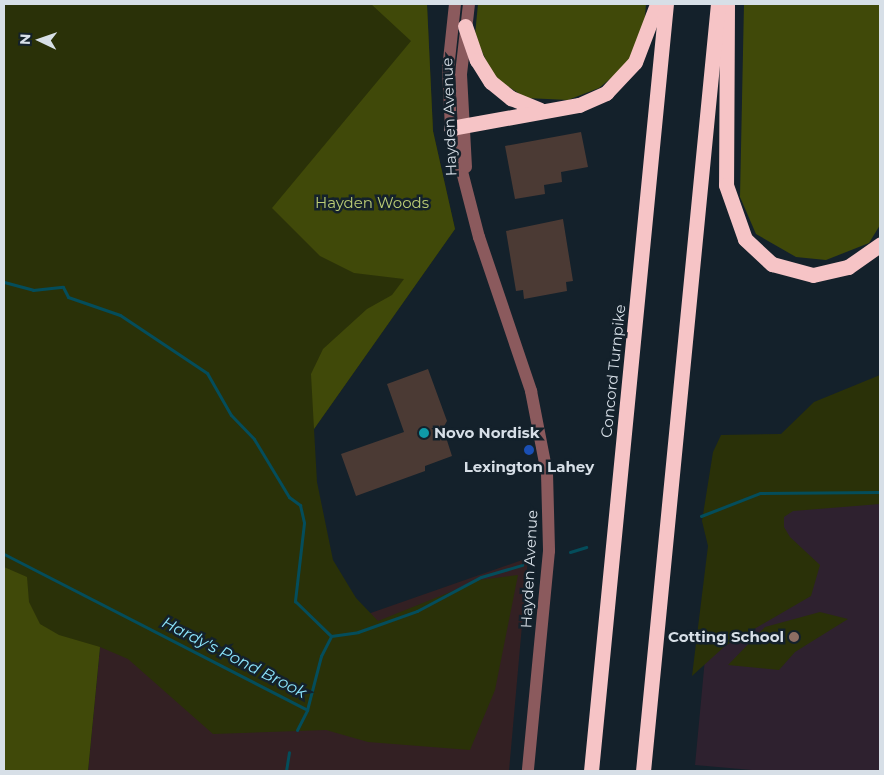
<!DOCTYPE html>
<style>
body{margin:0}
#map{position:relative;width:884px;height:775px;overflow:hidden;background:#14212b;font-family:Montserrat,sans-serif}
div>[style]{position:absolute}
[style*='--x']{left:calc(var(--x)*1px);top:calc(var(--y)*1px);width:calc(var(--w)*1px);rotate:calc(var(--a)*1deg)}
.commercial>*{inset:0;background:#332023}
.education>*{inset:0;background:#2e212f}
.green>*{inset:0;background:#2a3108}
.forest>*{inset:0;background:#404909}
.stream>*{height:3px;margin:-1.5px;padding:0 1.5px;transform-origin:1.5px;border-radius:1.5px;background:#044d5b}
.building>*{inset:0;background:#4b3a34}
.minor>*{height:12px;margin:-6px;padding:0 6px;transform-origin:6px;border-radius:6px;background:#8b5a5d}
.highway>*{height:15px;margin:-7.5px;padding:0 7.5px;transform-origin:7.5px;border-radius:7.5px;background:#f6c4c6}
.dots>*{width:14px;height:14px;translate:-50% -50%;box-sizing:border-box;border:2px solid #14212b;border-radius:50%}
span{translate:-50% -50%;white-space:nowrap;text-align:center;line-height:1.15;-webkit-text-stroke:5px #14212b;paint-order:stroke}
.street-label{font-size:15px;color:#d7dfe7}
.park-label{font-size:15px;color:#bbcc75}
.poi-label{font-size:15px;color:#d7dfe7;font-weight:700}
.left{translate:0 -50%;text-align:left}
.right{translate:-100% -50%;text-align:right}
.water-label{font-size:16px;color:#8ce5fc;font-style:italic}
.frame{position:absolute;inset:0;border:5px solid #d7dfe7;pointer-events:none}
.north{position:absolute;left:15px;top:15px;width:50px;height:50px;-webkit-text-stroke:4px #14212b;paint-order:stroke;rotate:273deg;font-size:14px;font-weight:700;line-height:20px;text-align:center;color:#d7dfe7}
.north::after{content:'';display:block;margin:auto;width:18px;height:22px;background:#d7dfe7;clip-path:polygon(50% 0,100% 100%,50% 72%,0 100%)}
</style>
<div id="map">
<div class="commercial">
<i style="clip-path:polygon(111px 534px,325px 629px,528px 558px,509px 771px,88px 771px)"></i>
</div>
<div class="education">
<i style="clip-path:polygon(880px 481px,880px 771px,763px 771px,695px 765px,719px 509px)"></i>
</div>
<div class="green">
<i style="clip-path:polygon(4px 4px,427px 4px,433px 131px,455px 229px,314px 429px,317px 482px,333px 560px,356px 598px,378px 621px,480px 580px,518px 575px,495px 690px,470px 750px,368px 742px,326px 730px,213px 734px,128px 659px,100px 647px,88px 771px,4px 771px)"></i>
<i style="clip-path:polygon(880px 375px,880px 504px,793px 511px,784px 517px,784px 527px,790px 537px,820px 565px,811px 596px,725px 646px,692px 676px,708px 546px,702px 521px,713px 452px,721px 435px,781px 434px,814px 402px)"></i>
<i style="clip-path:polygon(820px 612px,848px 619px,795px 652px,779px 670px,728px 665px,765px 627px)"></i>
</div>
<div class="forest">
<i style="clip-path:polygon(371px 4px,427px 4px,433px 131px,455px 229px,314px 429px,311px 374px,323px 349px,367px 309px,392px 295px,404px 279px,354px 273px,320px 256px,272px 208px,411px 41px)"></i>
<i style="clip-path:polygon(478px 4px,646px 4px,644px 28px,627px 65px,599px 88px,568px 100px,526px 98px,493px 77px,475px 35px)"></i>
<i style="clip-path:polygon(744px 4px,880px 4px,880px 225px,869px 243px,826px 260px,796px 257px,756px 234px,740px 197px)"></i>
<i style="clip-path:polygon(4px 567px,27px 577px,29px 602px,40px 624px,59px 635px,100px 647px,88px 771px,4px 771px)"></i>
</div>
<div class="stream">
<i style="--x:4;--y:282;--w:30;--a:15"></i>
<i style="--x:33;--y:290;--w:30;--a:-6"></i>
<i style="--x:63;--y:287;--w:11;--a:63"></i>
<i style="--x:68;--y:297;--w:55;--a:19.1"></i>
<i style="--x:120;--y:315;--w:105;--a:33.7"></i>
<i style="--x:207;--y:373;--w:48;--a:60.3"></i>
<i style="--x:231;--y:415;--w:33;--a:46"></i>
<i style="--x:254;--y:439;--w:68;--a:58.9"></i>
<i style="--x:289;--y:497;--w:14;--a:36"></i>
<i style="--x:300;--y:505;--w:18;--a:77"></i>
<i style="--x:304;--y:523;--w:79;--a:96.6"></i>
<i style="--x:295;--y:601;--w:50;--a:44.2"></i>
<i style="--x:701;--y:516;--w:63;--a:-21.3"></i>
<i style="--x:760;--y:493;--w:120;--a:-0.5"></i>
<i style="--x:570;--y:552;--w:17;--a:-17"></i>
<i style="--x:4;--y:554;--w:341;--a:27.2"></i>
<i style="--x:307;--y:710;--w:56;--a:-75.5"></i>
<i style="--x:321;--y:656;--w:22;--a:-63"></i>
<i style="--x:331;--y:636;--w:27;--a:-8"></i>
<i style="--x:358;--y:632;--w:63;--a:-19.6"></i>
<i style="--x:417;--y:611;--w:72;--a:-28"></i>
<i style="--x:481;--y:577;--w:43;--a:-16.3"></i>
<i style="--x:297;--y:730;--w:22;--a:-63"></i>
<i style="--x:286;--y:771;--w:19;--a:-81"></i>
</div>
<div class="building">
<i style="clip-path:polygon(581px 132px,588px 167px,561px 172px,562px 182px,544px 185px,545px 194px,515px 199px,505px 146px)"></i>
<i style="clip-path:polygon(563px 219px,573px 281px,566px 282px,567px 291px,524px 299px,523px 290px,516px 291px,506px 231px)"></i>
<i style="clip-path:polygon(428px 369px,447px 421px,443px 428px,452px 456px,425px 466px,425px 471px,356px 496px,341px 454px,404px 432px,387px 384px)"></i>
</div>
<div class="minor">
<i style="--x:455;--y:4;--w:65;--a:96.1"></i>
<i style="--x:448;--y:69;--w:60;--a:87.1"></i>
<i style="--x:451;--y:129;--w:112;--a:75.5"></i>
<i style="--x:479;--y:237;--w:163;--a:71.3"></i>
<i style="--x:531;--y:391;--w:84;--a:79"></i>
<i style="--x:547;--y:473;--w:78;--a:88.5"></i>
<i style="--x:549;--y:551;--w:221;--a:95.5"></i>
<i style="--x:466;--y:167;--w:93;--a:-93.1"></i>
<i style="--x:461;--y:74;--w:70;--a:-83.5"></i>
</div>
<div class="highway">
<i style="--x:727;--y:4;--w:181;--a:90.3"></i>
<i style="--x:726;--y:185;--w:57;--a:70.6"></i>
<i style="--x:745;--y:239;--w:37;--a:43"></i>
<i style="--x:772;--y:264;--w:42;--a:15"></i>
<i style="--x:813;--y:275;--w:36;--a:-13"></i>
<i style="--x:848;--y:267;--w:39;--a:-35"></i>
<i style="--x:465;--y:26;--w:36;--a:71"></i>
<i style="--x:477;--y:60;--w:26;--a:58"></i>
<i style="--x:491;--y:82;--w:26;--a:39"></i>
<i style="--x:511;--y:98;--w:31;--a:22"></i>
<i style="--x:451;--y:128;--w:130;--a:-10.2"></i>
<i style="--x:579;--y:105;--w:30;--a:-24"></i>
<i style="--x:606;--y:93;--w:42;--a:-46.9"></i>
<i style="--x:635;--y:62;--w:62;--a:-69.2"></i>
<i style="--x:591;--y:771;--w:771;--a:-84.42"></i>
<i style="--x:643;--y:771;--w:771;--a:-84.42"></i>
</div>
<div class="dots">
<i style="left:424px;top:433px;background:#0f9aa8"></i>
<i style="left:529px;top:450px;background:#1a4fb4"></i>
<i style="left:794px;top:637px;background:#8d6e63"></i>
</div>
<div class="street-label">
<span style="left:449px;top:117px;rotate:-92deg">Hayden Avenue</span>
<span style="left:613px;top:371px;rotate:-84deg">Concord Turnpike</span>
<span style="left:529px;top:569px;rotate:-87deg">Hayden Avenue</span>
</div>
<div class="park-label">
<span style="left:372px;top:203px">Hayden Woods</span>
</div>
<div class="poi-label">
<span class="left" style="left:434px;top:433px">Novo Nordisk</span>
<span style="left:529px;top:467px">Lexington Lahey</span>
<span class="right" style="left:784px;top:637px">Cotting School</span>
</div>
<div class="water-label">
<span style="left:234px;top:658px;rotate:27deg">Hardy's Pond Brook</span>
</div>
<div class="frame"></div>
<div class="north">N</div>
</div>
